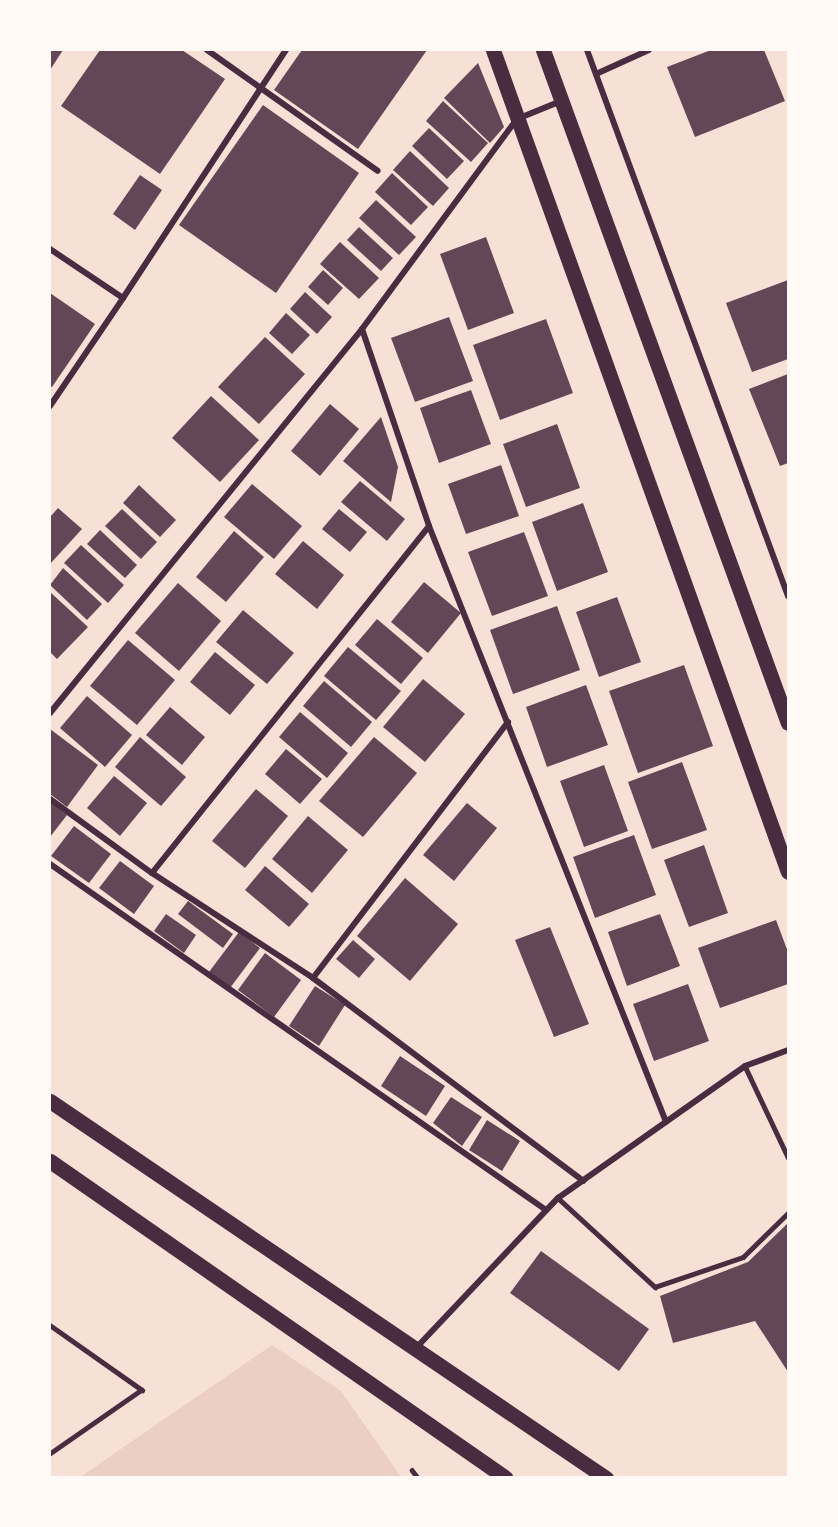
<!DOCTYPE html>
<style>
body{margin:0}
#map{position:relative;width:838px;height:1527px;overflow:hidden;background:#f7e1d7;font-family:"Asap Condensed",sans-serif}
div>[style]{position:absolute}
[style*='--x']{left:calc(var(--x)*1px);top:calc(var(--y)*1px);width:calc(var(--w)*1px);rotate:calc(var(--a)*1deg)}
.green>*{inset:0;background:#ebcfc5}
.building>*{inset:0;background:#644757}
.service>*{height:4.5px;margin:-2.25px;padding:0 2.25px;transform-origin:2.25px;border-radius:2.25px;background:#4a2c40}
.minor>*{height:6px;margin:-3px;padding:0 3px;transform-origin:3px;border-radius:3px;background:#4a2c40}
.primary>*{height:15px;margin:-7.5px;padding:0 7.5px;transform-origin:7.5px;border-radius:7.5px;background:#4a2c40}
span{translate:-50% -50%;white-space:nowrap;text-align:center;line-height:1.15;-webkit-text-stroke:4.5px #fffaf5;paint-order:stroke}
.frame{position:absolute;inset:0;border:51px solid #fffaf5;pointer-events:none}
</style>
<div id="map">
<div class="green">
<i style="clip-path:polygon(272px 1345px,341px 1391px,401px 1477px,80px 1477px)"></i>
</div>
<div class="building">
<i style="clip-path:polygon(50px 50px,63px 50px,50px 70px)"></i>
<i style="clip-path:polygon(100px 50px,182px 50px,225px 79px,160px 174px,61px 106px)"></i>
<i style="clip-path:polygon(302px 50px,427px 50px,358px 149px,274px 90px)"></i>
<i style="clip-path:polygon(711px 50px,764px 50px,785px 101px,695px 137px,667px 67px)"></i>
<i style="clip-path:polygon(478px 63px,504px 127px,490px 143px,444px 98px)"></i>
<i style="clip-path:polygon(443px 101px,488px 143px,471px 162px,426px 121px)"></i>
<i style="clip-path:polygon(263px 105px,359px 173px,276px 293px,179px 225px)"></i>
<i style="clip-path:polygon(429px 128px,464px 161px,447px 179px,412px 146px)"></i>
<i style="clip-path:polygon(410px 151px,449px 188px,433px 206px,393px 170px)"></i>
<i style="clip-path:polygon(392px 173px,428px 207px,411px 225px,375px 192px)"></i>
<i style="clip-path:polygon(140px 175px,162px 190px,135px 230px,113px 214px)"></i>
<i style="clip-path:polygon(376px 200px,416px 237px,399px 255px,359px 218px)"></i>
<i style="clip-path:polygon(359px 227px,393px 258px,381px 271px,347px 240px)"></i>
<i style="clip-path:polygon(486px 237px,514px 313px,468px 330px,440px 254px)"></i>
<i style="clip-path:polygon(340px 242px,379px 278px,359px 299px,320px 264px)"></i>
<i style="clip-path:polygon(323px 270px,343px 288px,328px 305px,308px 287px)"></i>
<i style="clip-path:polygon(788px 280px,788px 359px,752px 372px,726px 303px)"></i>
<i style="clip-path:polygon(305px 292px,332px 317px,317px 334px,290px 309px)"></i>
<i style="clip-path:polygon(50px 293px,95px 324px,52px 387px,50px 386px)"></i>
<i style="clip-path:polygon(286px 313px,310px 335px,292px 354px,269px 333px)"></i>
<i style="clip-path:polygon(449px 317px,473px 381px,415px 402px,391px 338px)"></i>
<i style="clip-path:polygon(546px 319px,573px 393px,500px 420px,473px 345px)"></i>
<i style="clip-path:polygon(265px 337px,305px 374px,259px 424px,218px 387px)"></i>
<i style="clip-path:polygon(788px 374px,788px 463px,780px 466px,749px 389px)"></i>
<i style="clip-path:polygon(471px 390px,491px 444px,439px 463px,420px 408px)"></i>
<i style="clip-path:polygon(211px 396px,259px 440px,220px 482px,172px 438px)"></i>
<i style="clip-path:polygon(330px 404px,359px 429px,320px 476px,291px 451px)"></i>
<i style="clip-path:polygon(381px 417px,398px 467px,391px 502px,343px 461px)"></i>
<i style="clip-path:polygon(557px 424px,580px 488px,526px 507px,503px 444px)"></i>
<i style="clip-path:polygon(501px 465px,519px 516px,466px 534px,448px 484px)"></i>
<i style="clip-path:polygon(360px 481px,405px 519px,387px 541px,341px 502px)"></i>
<i style="clip-path:polygon(252px 484px,302px 526px,274px 559px,224px 517px)"></i>
<i style="clip-path:polygon(139px 485px,176px 520px,160px 537px,123px 503px)"></i>
<i style="clip-path:polygon(583px 503px,608px 572px,557px 591px,532px 522px)"></i>
<i style="clip-path:polygon(58px 508px,82px 529px,50px 564px,50px 517px)"></i>
<i style="clip-path:polygon(122px 509px,157px 542px,141px 559px,105px 526px)"></i>
<i style="clip-path:polygon(339px 509px,367px 532px,350px 552px,322px 529px)"></i>
<i style="clip-path:polygon(100px 530px,137px 565px,125px 578px,87px 544px)"></i>
<i style="clip-path:polygon(234px 531px,264px 557px,226px 602px,196px 577px)"></i>
<i style="clip-path:polygon(524px 532px,548px 596px,492px 616px,468px 552px)"></i>
<i style="clip-path:polygon(303px 541px,344px 575px,317px 609px,275px 574px)"></i>
<i style="clip-path:polygon(81px 545px,124px 585px,108px 603px,64px 563px)"></i>
<i style="clip-path:polygon(63px 568px,102px 604px,87px 620px,50px 585px)"></i>
<i style="clip-path:polygon(424px 582px,461px 613px,428px 653px,391px 622px)"></i>
<i style="clip-path:polygon(178px 583px,221px 621px,179px 671px,135px 633px)"></i>
<i style="clip-path:polygon(50px 592px,88px 627px,57px 659px,50px 652px)"></i>
<i style="clip-path:polygon(617px 597px,641px 662px,599px 677px,576px 612px)"></i>
<i style="clip-path:polygon(557px 606px,580px 670px,513px 694px,490px 630px)"></i>
<i style="clip-path:polygon(243px 610px,294px 653px,267px 684px,216px 642px)"></i>
<i style="clip-path:polygon(377px 619px,423px 658px,401px 684px,355px 645px)"></i>
<i style="clip-path:polygon(128px 640px,175px 680px,137px 725px,90px 686px)"></i>
<i style="clip-path:polygon(348px 647px,401px 691px,376px 720px,324px 676px)"></i>
<i style="clip-path:polygon(215px 652px,255px 685px,230px 715px,190px 682px)"></i>
<i style="clip-path:polygon(684px 665px,713px 746px,638px 773px,609px 691px)"></i>
<i style="clip-path:polygon(423px 679px,465px 714px,425px 762px,383px 727px)"></i>
<i style="clip-path:polygon(324px 681px,372px 722px,351px 747px,303px 706px)"></i>
<i style="clip-path:polygon(586px 685px,608px 745px,547px 767px,526px 707px)"></i>
<i style="clip-path:polygon(87px 696px,132px 735px,105px 767px,60px 728px)"></i>
<i style="clip-path:polygon(170px 707px,205px 737px,182px 765px,146px 735px)"></i>
<i style="clip-path:polygon(300px 712px,348px 753px,327px 778px,279px 737px)"></i>
<i style="clip-path:polygon(50px 729px,98px 765px,67px 807px,50px 794px)"></i>
<i style="clip-path:polygon(140px 737px,186px 777px,161px 806px,115px 767px)"></i>
<i style="clip-path:polygon(374px 737px,417px 773px,363px 837px,319px 801px)"></i>
<i style="clip-path:polygon(286px 749px,322px 779px,300px 804px,265px 774px)"></i>
<i style="clip-path:polygon(682px 762px,707px 830px,652px 849px,628px 782px)"></i>
<i style="clip-path:polygon(604px 765px,628px 831px,584px 847px,560px 781px)"></i>
<i style="clip-path:polygon(114px 776px,147px 803px,120px 836px,87px 808px)"></i>
<i style="clip-path:polygon(256px 789px,288px 816px,245px 868px,212px 841px)"></i>
<i style="clip-path:polygon(50px 802px,67px 815px,50px 837px)"></i>
<i style="clip-path:polygon(467px 803px,497px 828px,454px 881px,423px 855px)"></i>
<i style="clip-path:polygon(308px 816px,348px 850px,312px 893px,272px 859px)"></i>
<i style="clip-path:polygon(74px 826px,111px 854px,89px 883px,51px 856px)"></i>
<i style="clip-path:polygon(634px 835px,656px 895px,595px 918px,573px 857px)"></i>
<i style="clip-path:polygon(704px 845px,728px 913px,689px 927px,664px 860px)"></i>
<i style="clip-path:polygon(120px 861px,154px 886px,134px 914px,99px 888px)"></i>
<i style="clip-path:polygon(265px 866px,309px 904px,289px 927px,245px 890px)"></i>
<i style="clip-path:polygon(405px 878px,458px 924px,410px 981px,357px 936px)"></i>
<i style="clip-path:polygon(188px 901px,233px 934px,223px 948px,178px 914px)"></i>
<i style="clip-path:polygon(166px 914px,196px 935px,184px 953px,154px 931px)"></i>
<i style="clip-path:polygon(660px 914px,680px 966px,627px 986px,608px 932px)"></i>
<i style="clip-path:polygon(776px 920px,788px 952px,788px 984px,720px 1008px,698px 948px)"></i>
<i style="clip-path:polygon(550px 927px,589px 1024px,554px 1037px,515px 940px)"></i>
<i style="clip-path:polygon(239px 932px,260px 948px,230px 988px,209px 972px)"></i>
<i style="clip-path:polygon(353px 940px,375px 959px,359px 978px,336px 959px)"></i>
<i style="clip-path:polygon(265px 953px,301px 980px,274px 1017px,238px 990px)"></i>
<i style="clip-path:polygon(688px 984px,709px 1041px,654px 1061px,633px 1004px)"></i>
<i style="clip-path:polygon(315px 986px,345px 1005px,319px 1046px,289px 1026px)"></i>
<i style="clip-path:polygon(400px 1056px,445px 1086px,426px 1116px,381px 1086px)"></i>
<i style="clip-path:polygon(451px 1097px,482px 1117px,462px 1146px,433px 1123px)"></i>
<i style="clip-path:polygon(487px 1120px,520px 1141px,502px 1171px,469px 1150px)"></i>
<i style="clip-path:polygon(788px 1223px,788px 1372px,755px 1321px,673px 1343px,660px 1296px,748px 1262px)"></i>
<i style="clip-path:polygon(541px 1251px,649px 1329px,619px 1371px,510px 1293px)"></i>
</div>
<div class="service">
<i style="--x:745;--y:1066;--w:101;--a:64.7"></i>
<i style="--x:558;--y:1198;--w:132;--a:42.5"></i>
<i style="--x:655;--y:1287;--w:93;--a:-18.8"></i>
<i style="--x:743;--y:1257;--w:63;--a:-44.4"></i>
<i style="--x:50;--y:1325;--w:113;--a:35.2"></i>
<i style="--x:142;--y:1390;--w:112;--a:145.2"></i>
<i style="--x:412;--y:1470;--w:10;--a:53"></i>
</div>
<div class="minor">
<i style="--x:207;--y:50;--w:209;--a:35.3"></i>
<i style="--x:587;--y:50;--w:582;--a:69.79"></i>
<i style="--x:596;--y:74;--w:58;--a:-24.4"></i>
<i style="--x:50;--y:249;--w:88;--a:33.9"></i>
<i style="--x:123;--y:298;--w:297;--a:-56.7"></i>
<i style="--x:362;--y:329;--w:208;--a:71.2"></i>
<i style="--x:429;--y:526;--w:641;--a:68.31"></i>
<i style="--x:50;--y:406;--w:130;--a:-55.9"></i>
<i style="--x:50;--y:713;--w:495;--a:-50.9"></i>
<i style="--x:362;--y:329;--w:261;--a:-53.6"></i>
<i style="--x:517;--y:119;--w:48;--a:-22.2"></i>
<i style="--x:50;--y:799;--w:126;--a:36"></i>
<i style="--x:152;--y:873;--w:192;--a:33.1"></i>
<i style="--x:313;--y:978;--w:338;--a:36.9"></i>
<i style="--x:50;--y:864;--w:605;--a:34.9"></i>
<i style="--x:152;--y:873;--w:444;--a:-51.4"></i>
<i style="--x:313;--y:978;--w:322;--a:-52.7"></i>
<i style="--x:416;--y:1348;--w:207;--a:-46.6"></i>
<i style="--x:558;--y:1198;--w:229;--a:-35.2"></i>
<i style="--x:745;--y:1066;--w:46;--a:-20.4"></i>
</div>
<div class="primary">
<i style="--x:493;--y:50;--w:873;--a:70.26"></i>
<i style="--x:543;--y:50;--w:716;--a:70"></i>
<i style="--x:50;--y:1101;--w:672;--a:34.14"></i>
<i style="--x:50;--y:1161;--w:555;--a:34.81"></i>
</div>
<div class="frame"></div>
</div>
